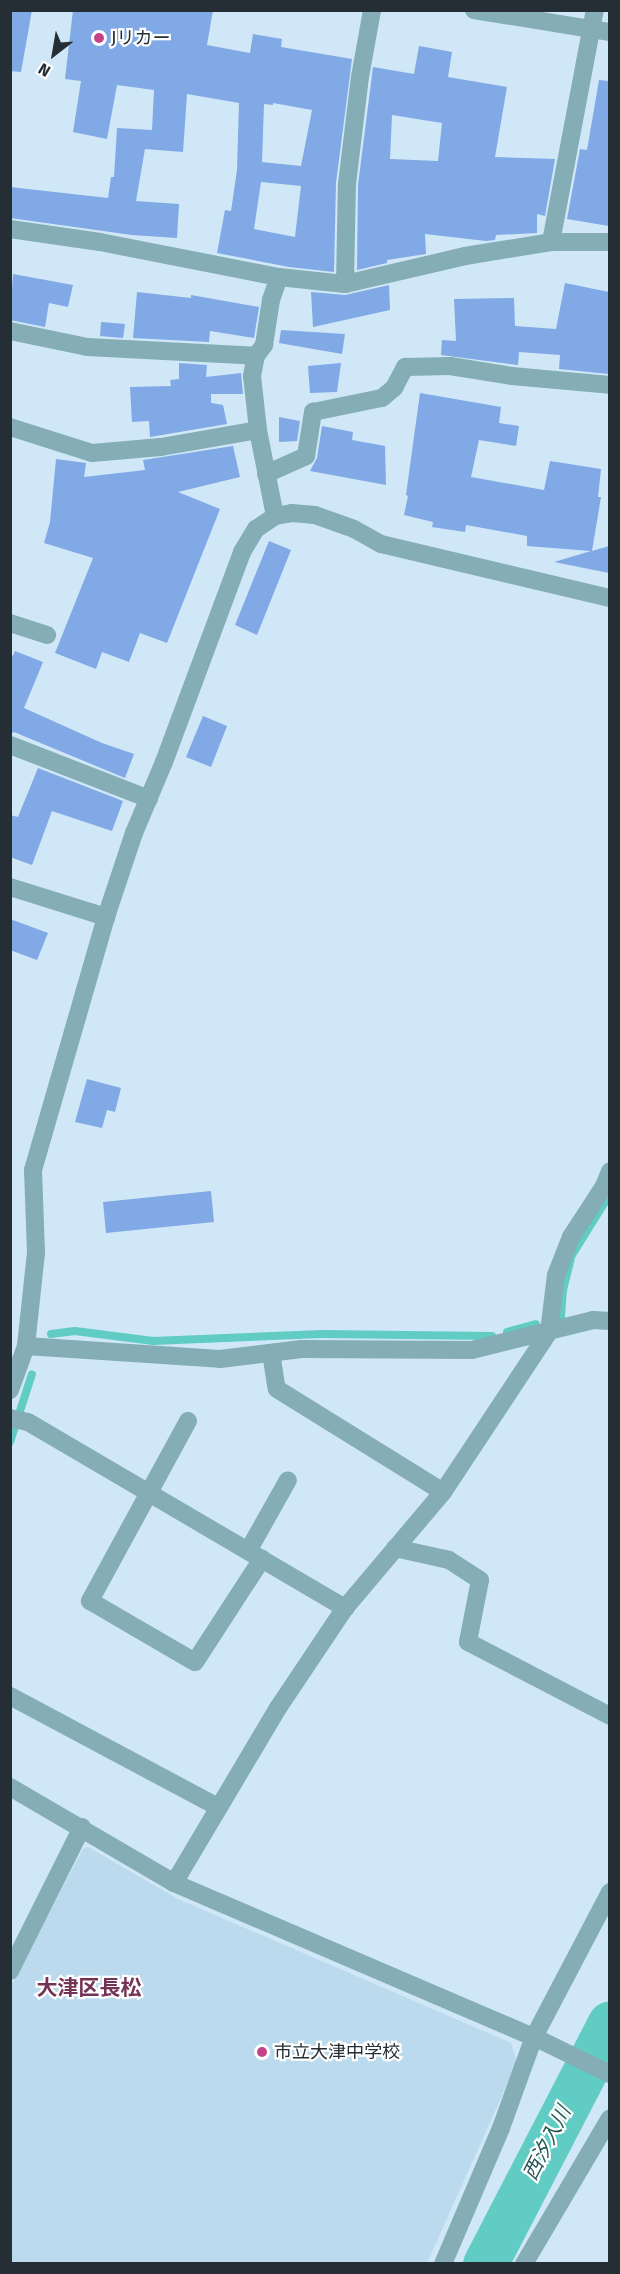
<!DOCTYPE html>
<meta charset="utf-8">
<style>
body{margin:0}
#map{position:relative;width:620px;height:2274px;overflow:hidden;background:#cfe7f7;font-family:"Fira Sans","Noto Sans JP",sans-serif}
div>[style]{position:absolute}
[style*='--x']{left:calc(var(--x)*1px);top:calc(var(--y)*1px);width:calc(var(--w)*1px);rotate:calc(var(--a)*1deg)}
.built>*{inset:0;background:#bbdaed}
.stream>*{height:8px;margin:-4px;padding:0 4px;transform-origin:4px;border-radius:4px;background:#60ccc4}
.river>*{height:45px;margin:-22.5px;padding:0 22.5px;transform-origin:22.5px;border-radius:22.5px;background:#60ccc4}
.building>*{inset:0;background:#80a9e6}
.minor>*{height:18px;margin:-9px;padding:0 9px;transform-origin:9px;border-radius:9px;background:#84adb5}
.dots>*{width:16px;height:16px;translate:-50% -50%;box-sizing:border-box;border:3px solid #fff;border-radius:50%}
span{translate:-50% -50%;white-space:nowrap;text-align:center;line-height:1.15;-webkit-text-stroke:4.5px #fff;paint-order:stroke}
.poi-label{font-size:18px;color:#242e34}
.left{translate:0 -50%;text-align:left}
.water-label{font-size:20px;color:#285854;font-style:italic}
.quarter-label{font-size:21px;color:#753353;font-weight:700}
.frame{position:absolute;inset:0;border:12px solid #242e34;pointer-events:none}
.north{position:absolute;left:24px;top:24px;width:60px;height:60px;-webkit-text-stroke:4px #fff;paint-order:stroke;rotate:211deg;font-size:16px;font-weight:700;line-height:24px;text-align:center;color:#242e34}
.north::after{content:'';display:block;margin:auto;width:21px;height:27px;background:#242e34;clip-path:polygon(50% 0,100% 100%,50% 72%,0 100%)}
</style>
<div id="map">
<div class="built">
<i style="clip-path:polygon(88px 1847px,178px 1899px,511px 2043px,517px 2062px,427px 2263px,11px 2263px,10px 1988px,83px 1849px)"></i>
</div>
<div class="stream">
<i style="--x:561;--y:1317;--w:27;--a:-86"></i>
<i style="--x:563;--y:1290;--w:36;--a:-76"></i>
<i style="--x:572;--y:1255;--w:72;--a:-58.1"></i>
<i style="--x:507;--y:1332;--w:30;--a:-15"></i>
<i style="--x:51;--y:1334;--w:24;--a:-7"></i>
<i style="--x:75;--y:1331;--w:79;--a:7.3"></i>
<i style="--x:153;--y:1341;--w:169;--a:-2.4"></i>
<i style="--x:322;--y:1334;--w:170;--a:0.7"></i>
<i style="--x:10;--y:1442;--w:71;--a:-72.1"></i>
</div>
<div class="river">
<i style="--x:485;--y:2264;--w:271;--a:-62.6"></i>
</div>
<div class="building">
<i style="clip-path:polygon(10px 10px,32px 10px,21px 72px,10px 71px)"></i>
<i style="clip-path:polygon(evenodd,73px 10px,213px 10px,207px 45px,250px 53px,253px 34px,282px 39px,281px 47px,352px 59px,336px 183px,334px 272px,289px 267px,217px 253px,225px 210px,231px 211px,237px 170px,239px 103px,187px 94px,183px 152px,145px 149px,136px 201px,179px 204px,177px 238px,132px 235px,10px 218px,10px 187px,108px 198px,111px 177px,114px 177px,117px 128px,152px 130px,154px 90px,117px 85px,107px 139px,73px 132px,81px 81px,65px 79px,73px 10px,273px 103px,312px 110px,301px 166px,262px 162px,264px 104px,273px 105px,273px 103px,73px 10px,261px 182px,301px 186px,295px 237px,254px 229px,261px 182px)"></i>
<i style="clip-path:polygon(evenodd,419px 46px,452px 52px,448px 77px,507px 87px,495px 157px,555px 159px,545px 216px,537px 214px,537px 233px,496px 235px,495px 240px,486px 241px,425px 234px,426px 254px,387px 260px,387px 263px,357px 270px,358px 185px,373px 67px,414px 74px,419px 46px,392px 115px,442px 123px,438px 161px,390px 159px,392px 115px)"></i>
<i style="clip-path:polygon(599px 80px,609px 81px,609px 226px,567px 219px,580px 149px,587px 150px)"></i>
<i style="clip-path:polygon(13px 274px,73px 285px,68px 307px,49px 303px,45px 327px,10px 320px)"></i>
<i style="clip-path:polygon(565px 283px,609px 292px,609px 374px,559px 369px,560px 355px,519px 352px,518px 365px,441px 355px,442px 340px,456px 341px,454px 299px,514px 298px,515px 326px,556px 329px)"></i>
<i style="clip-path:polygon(389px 285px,390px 310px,313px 327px,311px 292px,345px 295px)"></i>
<i style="clip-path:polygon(137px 292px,191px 298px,191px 295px,259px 307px,254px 338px,210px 331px,209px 342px,133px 338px)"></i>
<i style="clip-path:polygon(101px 322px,125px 324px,123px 338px,100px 336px)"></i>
<i style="clip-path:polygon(281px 330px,345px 334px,342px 354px,279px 343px)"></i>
<i style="clip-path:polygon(179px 363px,207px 365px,206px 377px,241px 373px,243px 394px,211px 394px,211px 403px,223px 405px,227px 424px,150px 437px,149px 421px,132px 422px,130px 387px,171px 386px,170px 380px,179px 379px)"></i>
<i style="clip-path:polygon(341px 363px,337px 392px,310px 393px,308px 366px)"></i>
<i style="clip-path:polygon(420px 393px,501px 407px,499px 423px,519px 426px,516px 446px,479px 440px,471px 477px,544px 490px,550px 461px,601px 469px,598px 497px,601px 497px,592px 551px,609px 546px,609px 573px,554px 562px,591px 551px,527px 546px,527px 536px,466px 525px,465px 532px,432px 527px,433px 522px,404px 515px,408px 496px,406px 495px)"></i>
<i style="clip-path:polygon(279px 417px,300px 421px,297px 441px,279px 442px)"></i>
<i style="clip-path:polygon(322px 426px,353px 432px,352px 440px,385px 446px,386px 485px,310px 471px,317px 458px)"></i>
<i style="clip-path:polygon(233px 446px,240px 477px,178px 492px,220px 509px,167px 643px,140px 633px,129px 662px,102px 652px,96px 669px,55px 653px,93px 558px,44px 543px,50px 522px,56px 459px,86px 463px,84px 477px,145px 470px,143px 460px)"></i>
<i style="clip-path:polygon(269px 541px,291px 550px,257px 635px,235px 625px)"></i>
<i style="clip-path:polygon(15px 651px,43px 662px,24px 708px,102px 743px,134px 754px,125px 778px,14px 732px,10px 734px,10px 661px)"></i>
<i style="clip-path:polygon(203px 716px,227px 726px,211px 767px,186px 757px)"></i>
<i style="clip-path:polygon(38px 768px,123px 801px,112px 831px,52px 811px,32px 865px,10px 857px,10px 815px,18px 817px)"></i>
<i style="clip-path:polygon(10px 919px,48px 933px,37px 960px,10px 950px)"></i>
<i style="clip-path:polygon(87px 1079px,121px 1088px,115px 1112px,107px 1110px,102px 1128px,75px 1122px)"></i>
<i style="clip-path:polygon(211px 1191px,214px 1222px,106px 1233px,103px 1202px)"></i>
</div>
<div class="minor">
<i style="--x:474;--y:10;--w:138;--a:9.2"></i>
<i style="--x:10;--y:229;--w:91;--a:8.2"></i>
<i style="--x:100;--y:242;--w:182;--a:11.1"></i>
<i style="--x:279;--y:277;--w:66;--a:6.1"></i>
<i style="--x:345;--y:284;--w:123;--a:-13.1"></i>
<i style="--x:465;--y:256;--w:87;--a:-9.2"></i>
<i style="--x:551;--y:242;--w:59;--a:0"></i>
<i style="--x:551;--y:242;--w:236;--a:-79.3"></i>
<i style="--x:345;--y:284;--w:100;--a:-88.9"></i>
<i style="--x:347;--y:184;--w:108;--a:-83.1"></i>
<i style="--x:360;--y:77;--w:68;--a:-79.8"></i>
<i style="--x:10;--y:331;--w:79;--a:11.7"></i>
<i style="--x:87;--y:347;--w:169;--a:3"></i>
<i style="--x:10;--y:427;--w:86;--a:17.6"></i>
<i style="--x:92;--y:453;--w:69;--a:-5"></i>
<i style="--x:161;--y:447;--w:98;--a:-9.9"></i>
<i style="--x:266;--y:474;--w:44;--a:-24.2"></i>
<i style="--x:306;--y:456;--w:45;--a:-81"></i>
<i style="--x:313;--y:412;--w:70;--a:-11.5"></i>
<i style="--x:382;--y:398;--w:16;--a:-40"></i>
<i style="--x:394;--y:388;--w:24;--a:-62"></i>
<i style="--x:405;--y:367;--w:45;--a:-1.3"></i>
<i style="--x:450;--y:366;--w:63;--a:9.2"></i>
<i style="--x:512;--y:376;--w:98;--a:5.2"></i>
<i style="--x:275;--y:516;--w:88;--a:-101.2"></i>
<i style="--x:258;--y:430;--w:54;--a:-96.3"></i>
<i style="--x:252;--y:376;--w:20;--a:-79"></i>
<i style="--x:256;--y:356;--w:14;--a:-54"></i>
<i style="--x:264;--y:345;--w:46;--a:-81.2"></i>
<i style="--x:271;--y:300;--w:24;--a:-71"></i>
<i style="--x:10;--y:623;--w:39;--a:18"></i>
<i style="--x:10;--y:745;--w:149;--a:21.2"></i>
<i style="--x:10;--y:887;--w:101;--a:17.4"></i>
<i style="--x:26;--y:1346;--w:194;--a:3.8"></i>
<i style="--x:220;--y:1359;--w:82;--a:-7"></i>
<i style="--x:301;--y:1349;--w:171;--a:0.3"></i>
<i style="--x:472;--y:1350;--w:125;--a:-13.9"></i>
<i style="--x:593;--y:1320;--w:17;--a:3"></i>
<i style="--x:271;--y:1353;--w:36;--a:81"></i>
<i style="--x:277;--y:1389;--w:195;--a:31.8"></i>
<i style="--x:10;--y:1390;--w:47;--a:-70"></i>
<i style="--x:26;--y:1346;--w:95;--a:-83.9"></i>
<i style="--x:36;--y:1252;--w:82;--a:-92.1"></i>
<i style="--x:33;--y:1170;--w:263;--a:-73.9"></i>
<i style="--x:106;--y:917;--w:89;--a:-71.6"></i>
<i style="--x:134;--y:833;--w:77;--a:-67.1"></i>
<i style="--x:164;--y:762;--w:224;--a:-69.6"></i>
<i style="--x:242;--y:552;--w:27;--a:-59"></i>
<i style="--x:256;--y:529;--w:23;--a:-34"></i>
<i style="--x:275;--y:516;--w:17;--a:-10"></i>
<i style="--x:292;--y:513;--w:23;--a:5"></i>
<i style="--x:315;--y:515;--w:41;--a:19.7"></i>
<i style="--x:354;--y:529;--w:31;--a:29"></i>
<i style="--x:381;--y:544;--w:235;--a:13.3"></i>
<i style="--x:10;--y:1418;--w:18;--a:13"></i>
<i style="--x:28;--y:1422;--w:368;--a:30.4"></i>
<i style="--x:188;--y:1421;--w:205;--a:118.6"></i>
<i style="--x:90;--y:1601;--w:121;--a:30.2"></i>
<i style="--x:195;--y:1662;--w:123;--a:-57"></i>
<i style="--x:395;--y:1548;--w:55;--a:12.5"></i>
<i style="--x:449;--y:1560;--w:37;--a:33"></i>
<i style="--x:480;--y:1580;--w:63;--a:101"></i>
<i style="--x:468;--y:1642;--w:160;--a:27.5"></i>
<i style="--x:248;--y:1551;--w:81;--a:-60.6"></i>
<i style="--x:10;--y:1696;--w:236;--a:28.1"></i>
<i style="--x:10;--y:1787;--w:190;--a:30.3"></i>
<i style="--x:174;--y:1883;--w:392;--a:23.2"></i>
<i style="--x:534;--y:2037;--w:85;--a:26"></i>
<i style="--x:174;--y:1883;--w:204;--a:-59.3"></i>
<i style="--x:278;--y:1708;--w:120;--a:-56.2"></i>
<i style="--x:345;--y:1608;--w:152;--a:-49.8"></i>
<i style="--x:443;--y:1492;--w:192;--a:-56.5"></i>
<i style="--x:549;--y:1332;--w:57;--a:-83"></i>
<i style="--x:556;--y:1275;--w:41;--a:-68.5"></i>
<i style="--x:571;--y:1237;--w:61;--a:-57.1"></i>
<i style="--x:604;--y:1186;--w:16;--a:-68"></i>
<i style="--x:10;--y:1971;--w:161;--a:-63.4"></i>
<i style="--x:443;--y:2264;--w:148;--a:-66.9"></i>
<i style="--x:501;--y:2128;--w:97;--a:-70.1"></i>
<i style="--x:534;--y:2037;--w:164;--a:-62.3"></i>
<i style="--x:524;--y:2264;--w:169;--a:-59.5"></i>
</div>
<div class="dots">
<i style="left:99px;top:38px;background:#c64288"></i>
<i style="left:262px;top:2052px;background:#c64288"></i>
</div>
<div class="poi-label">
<span class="left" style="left:111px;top:38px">Jリカー</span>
<span class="left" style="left:274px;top:2052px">市立大津中学校</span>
</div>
<div class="water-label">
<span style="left:547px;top:2143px;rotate:-63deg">西汐入川</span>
</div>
<div class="quarter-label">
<span style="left:89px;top:1988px">大津区長松</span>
</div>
<div class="frame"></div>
<div class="north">N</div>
</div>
